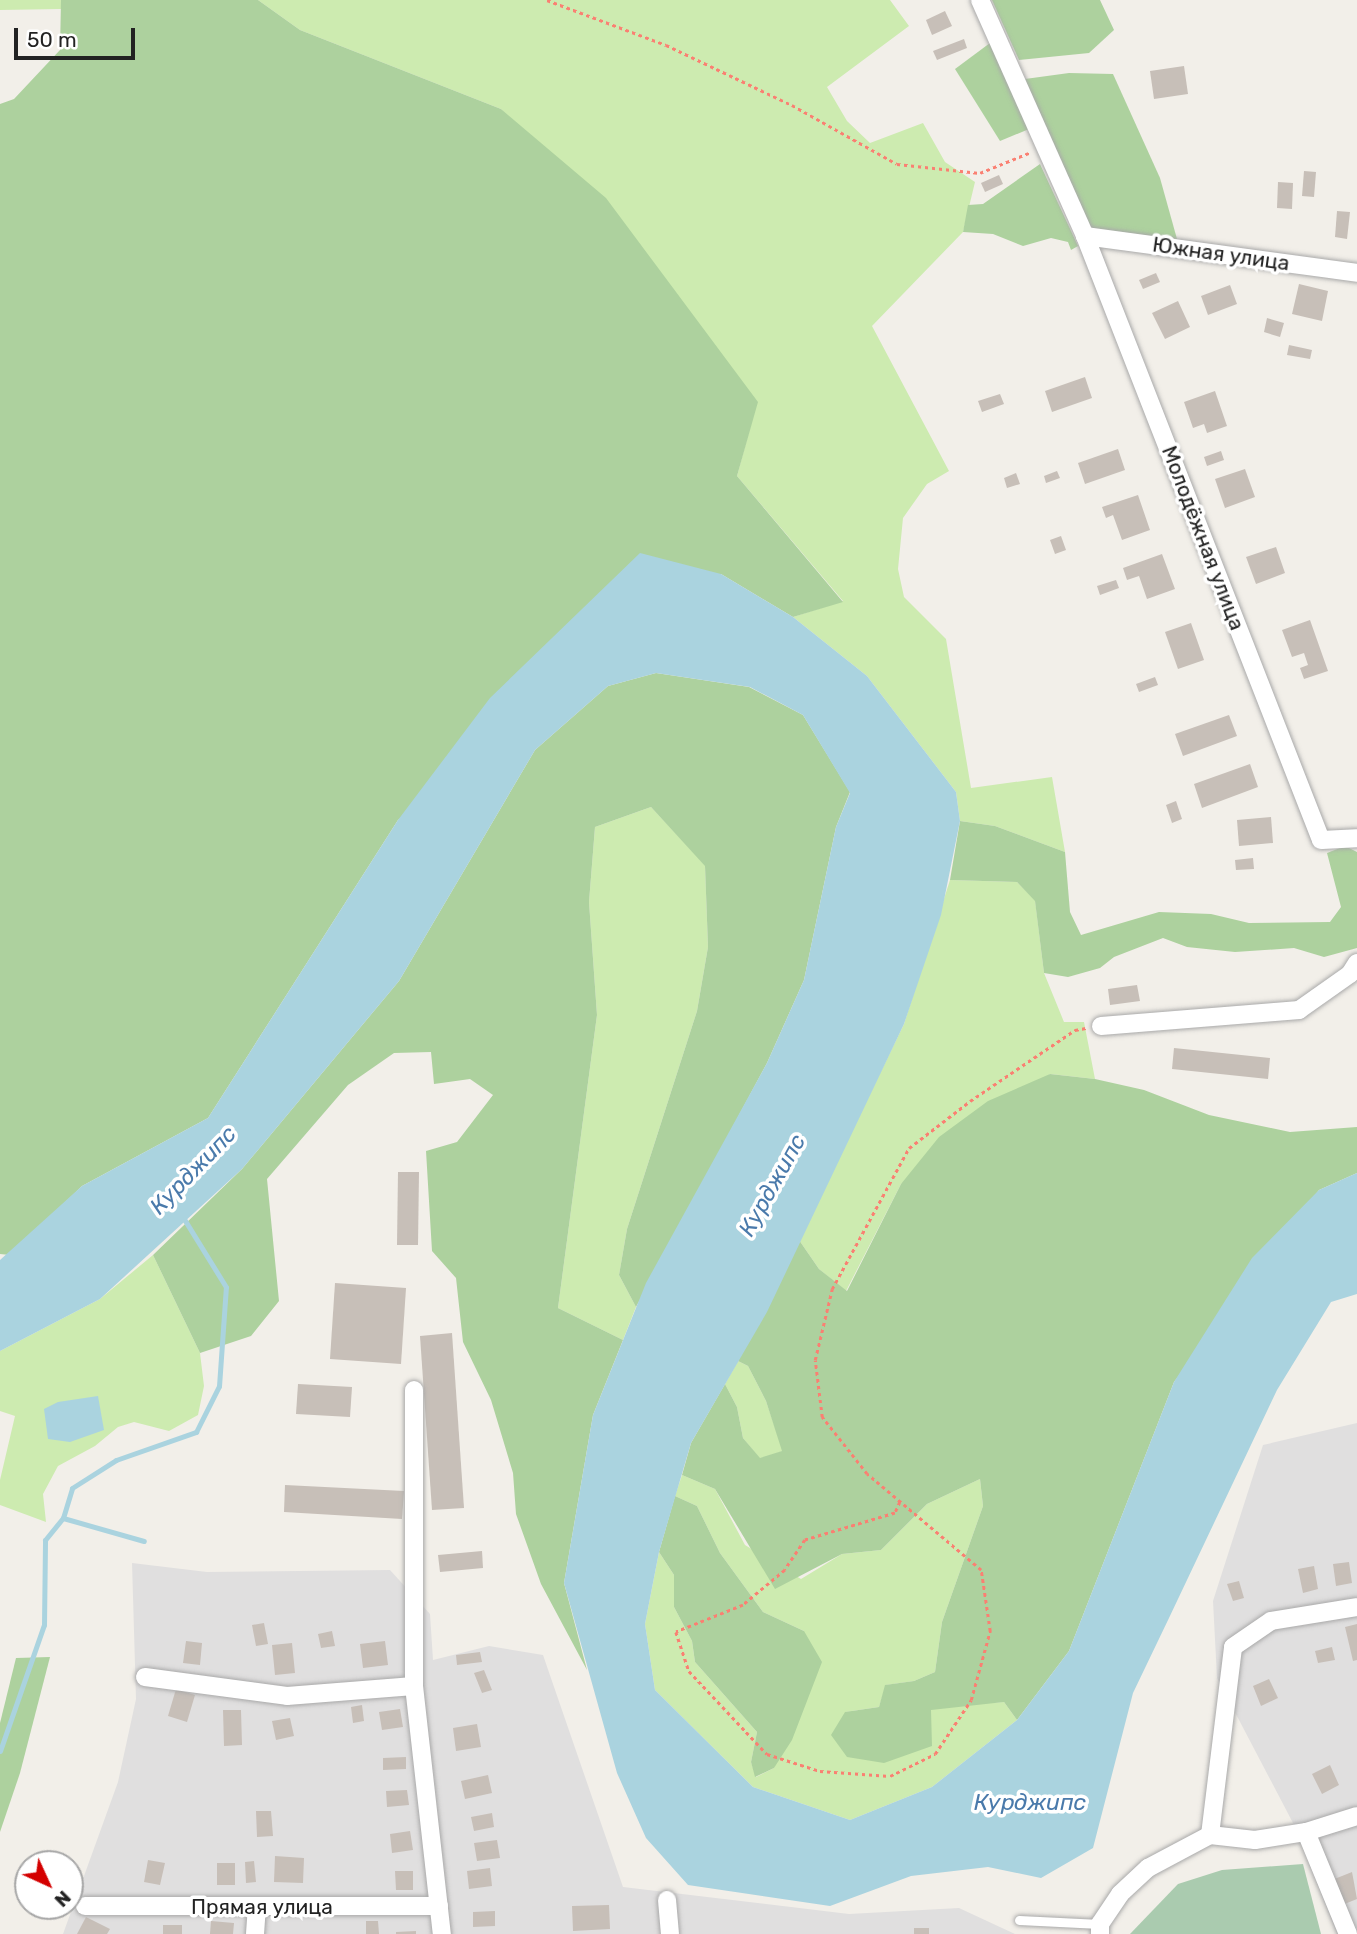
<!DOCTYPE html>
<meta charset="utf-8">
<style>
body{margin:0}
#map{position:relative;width:1357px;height:1934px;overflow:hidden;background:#f2efe9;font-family:Rubik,sans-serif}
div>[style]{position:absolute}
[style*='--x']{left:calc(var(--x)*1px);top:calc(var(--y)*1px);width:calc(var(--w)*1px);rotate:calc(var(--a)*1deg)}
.residential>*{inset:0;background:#e0dfdf}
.grass>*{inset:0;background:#cdebb0}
.forest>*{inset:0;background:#add19e}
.cemetery>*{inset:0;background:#aacbaf}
.water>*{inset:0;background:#aad3df}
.stream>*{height:5px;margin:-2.5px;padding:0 2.5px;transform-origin:2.5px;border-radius:2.5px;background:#aad3df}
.building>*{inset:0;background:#c7bfb8}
.path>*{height:2.5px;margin-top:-1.25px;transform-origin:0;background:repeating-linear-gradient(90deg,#fa8072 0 3.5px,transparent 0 7px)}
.roads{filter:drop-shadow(0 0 2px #a9a9a9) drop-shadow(0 0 2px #a9a9a9)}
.service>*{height:9px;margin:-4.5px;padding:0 4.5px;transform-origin:4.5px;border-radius:4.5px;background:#fff}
.minor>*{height:18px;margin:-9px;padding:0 9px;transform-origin:9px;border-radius:9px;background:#fff}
span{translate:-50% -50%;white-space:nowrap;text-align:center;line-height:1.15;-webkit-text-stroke:7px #fff;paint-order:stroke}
.street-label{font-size:21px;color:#222}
.water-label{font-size:23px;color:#4a7aab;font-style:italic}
.north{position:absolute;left:14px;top:1850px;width:70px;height:70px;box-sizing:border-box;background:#fff;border:2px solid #a7a7a7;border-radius:50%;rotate:135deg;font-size:19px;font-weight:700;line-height:28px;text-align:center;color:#222}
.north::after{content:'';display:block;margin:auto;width:24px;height:32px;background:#d40000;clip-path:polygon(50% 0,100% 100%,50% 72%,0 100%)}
.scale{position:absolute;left:14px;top:28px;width:121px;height:32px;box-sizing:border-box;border:4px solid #222;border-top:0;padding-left:9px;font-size:21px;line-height:24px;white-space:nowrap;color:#222;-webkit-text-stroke:5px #fff;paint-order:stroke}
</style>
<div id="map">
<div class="residential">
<i style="clip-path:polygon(1357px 1423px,1357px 1934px,1337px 1934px,1293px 1823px,1217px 1678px,1213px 1601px,1263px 1445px)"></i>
<i style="clip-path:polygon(132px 1563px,207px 1572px,390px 1570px,430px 1614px,433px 1660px,489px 1646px,543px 1655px,623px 1887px,849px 1914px,959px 1908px,1015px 1934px,63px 1934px,118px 1782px,136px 1699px)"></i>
</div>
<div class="grass">
<i style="clip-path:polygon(0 0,61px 0,61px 9px,0 10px)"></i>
<i style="clip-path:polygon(258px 0,890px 0,909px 26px,827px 87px,847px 121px,870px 143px,923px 123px,945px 162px,975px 182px,963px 232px,872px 326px,949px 471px,927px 484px,903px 518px,898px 569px,904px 597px,946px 639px,971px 788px,1052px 777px,1065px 852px,995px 826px,960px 821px,956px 792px,867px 676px,793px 617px,843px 601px,737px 476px,757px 402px,501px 109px,300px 30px)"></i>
<i style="clip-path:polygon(651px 807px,705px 865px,708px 947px,697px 1011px,627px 1229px,619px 1275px,636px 1307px,623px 1340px,558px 1308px,597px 1015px,589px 902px,595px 827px)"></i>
<i style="clip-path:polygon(950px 880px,1017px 882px,1035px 900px,1044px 973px,1064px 1022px,1084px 1022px,1095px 1079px,1050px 1074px,901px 1184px,846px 1291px,819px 1269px,799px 1240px,904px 1024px)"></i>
<i style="clip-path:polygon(153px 1255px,200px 1353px,204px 1386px,198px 1415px,169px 1431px,134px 1422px,118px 1427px,95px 1446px,58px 1466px,43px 1494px,46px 1522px,0 1505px,0 1480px,15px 1416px,0 1411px,0 1351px,100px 1299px)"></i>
<i style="clip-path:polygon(738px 1361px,748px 1366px,766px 1401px,783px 1451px,760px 1459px,743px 1438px,737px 1407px,725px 1384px)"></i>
<i style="clip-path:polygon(682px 1475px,715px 1489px,745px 1545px,801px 1579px,842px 1554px,881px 1550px,927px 1504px,980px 1479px,983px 1506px,942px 1622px,935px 1672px,914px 1681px,886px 1685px,879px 1707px,845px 1712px,1004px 1702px,1017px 1720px,932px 1787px,850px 1820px,753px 1787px,655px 1690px,645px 1624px,659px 1552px,674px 1575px,674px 1607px,692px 1641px,695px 1662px,757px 1732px,751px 1762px,756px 1777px,774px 1768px,804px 1631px,763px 1612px,720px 1553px,697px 1506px,675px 1496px)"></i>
</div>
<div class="forest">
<i style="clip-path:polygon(61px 0,258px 0,300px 30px,501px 109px,606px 198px,758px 402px,737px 476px,843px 602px,793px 617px,721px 574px,398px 820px,208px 1118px,82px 1186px,10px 1255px,0 1254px,0 104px,14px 99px,60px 50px)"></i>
<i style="clip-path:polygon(992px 0,1100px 0,1114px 30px,1089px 53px,1019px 60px)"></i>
<i style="clip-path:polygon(990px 43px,1029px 129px,1000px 141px,955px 69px)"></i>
<i style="clip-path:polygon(1069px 73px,1113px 74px,1160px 178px,1177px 239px,1090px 229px,1025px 79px)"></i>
<i style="clip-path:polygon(1040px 164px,1078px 246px,1071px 250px,1068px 242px,1051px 238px,1023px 246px,993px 234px,963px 232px,968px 205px,983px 204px)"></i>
<i style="clip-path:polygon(656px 673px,749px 687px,803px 715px,850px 792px,836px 827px,804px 980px,767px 1063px,636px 1307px,619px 1275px,627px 1229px,697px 1011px,708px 947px,705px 866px,651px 807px,595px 827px,589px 902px,597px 1015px,558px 1308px,623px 1340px,593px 1415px,564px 1583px,587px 1670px,541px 1584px,516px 1514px,513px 1473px,491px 1400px,463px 1342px,456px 1278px,432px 1251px,426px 1151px,457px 1142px,493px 1095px,470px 1079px,434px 1084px,431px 1052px,394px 1053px,348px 1085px,267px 1179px,279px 1301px,251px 1336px,200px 1353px,153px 1255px,242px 1169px,399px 981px,535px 750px,608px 686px)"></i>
<i style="clip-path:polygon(960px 821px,995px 826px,1065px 852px,1070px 912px,1081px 935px,1159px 912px,1211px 914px,1249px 923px,1330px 922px,1341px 907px,1327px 853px,1345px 846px,1357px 852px,1357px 948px,1324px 957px,1294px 948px,1235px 952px,1187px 947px,1163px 938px,1114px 957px,1100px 968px,1068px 977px,1044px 973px,1035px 901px,1017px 882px,950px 880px)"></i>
<i style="clip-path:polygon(1050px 1074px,1095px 1079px,1144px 1090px,1209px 1115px,1290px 1132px,1357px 1127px,1357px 1173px,1319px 1190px,1174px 1382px,1069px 1651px,1017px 1720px,1004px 1702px,931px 1710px,932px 1746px,884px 1763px,847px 1757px,831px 1735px,845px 1712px,879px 1707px,885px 1685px,914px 1681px,935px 1672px,942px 1622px,983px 1506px,980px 1479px,927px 1504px,881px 1550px,842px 1554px,775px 1589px,715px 1489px,682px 1475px,691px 1443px,725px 1384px,737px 1407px,743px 1438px,760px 1458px,782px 1451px,766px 1401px,748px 1366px,738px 1361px,799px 1240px,819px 1269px,847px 1291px,901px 1184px,939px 1137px,988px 1101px)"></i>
<i style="clip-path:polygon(675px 1496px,697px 1506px,720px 1553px,763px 1612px,804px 1631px,822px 1662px,792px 1740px,774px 1768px,755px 1777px,751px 1762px,757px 1732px,695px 1662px,692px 1641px,674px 1607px,674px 1575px,659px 1552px)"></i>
<i style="clip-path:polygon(50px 1657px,20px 1773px,0 1832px,0 1723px,16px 1658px)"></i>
</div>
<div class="cemetery">
<i style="clip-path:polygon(1303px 1864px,1321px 1934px,1130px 1934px,1178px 1884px,1222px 1870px)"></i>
</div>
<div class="water">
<i style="clip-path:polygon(640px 553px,721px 574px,793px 617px,867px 676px,956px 792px,960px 821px,941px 915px,904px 1024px,767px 1312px,691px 1443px,659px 1552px,645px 1624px,655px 1690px,753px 1787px,850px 1820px,932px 1787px,1017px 1720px,1069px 1651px,1174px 1382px,1252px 1258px,1319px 1190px,1357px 1173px,1357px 1294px,1331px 1302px,1277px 1390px,1169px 1618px,1133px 1693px,1093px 1848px,1041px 1878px,988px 1867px,911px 1876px,830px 1906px,688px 1885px,646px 1838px,617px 1773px,564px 1583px,593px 1415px,646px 1283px,767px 1063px,804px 980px,836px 827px,850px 793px,803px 715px,750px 687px,656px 673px,608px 686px,535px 750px,399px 981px,242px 1169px,100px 1299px,0 1351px,0 1260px,82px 1186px,208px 1118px,398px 820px,490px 698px)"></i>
<i style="clip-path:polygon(98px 1396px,104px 1430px,70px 1442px,48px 1439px,44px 1409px,58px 1402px)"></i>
</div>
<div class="stream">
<i style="--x:63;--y:1518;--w:31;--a:-73"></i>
<i style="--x:72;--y:1488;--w:52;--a:-32.5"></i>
<i style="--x:116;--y:1460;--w:85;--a:-19.3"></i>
<i style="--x:196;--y:1432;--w:51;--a:-63.4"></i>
<i style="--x:219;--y:1386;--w:99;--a:-86"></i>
<i style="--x:226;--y:1287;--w:80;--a:-121.7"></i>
<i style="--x:0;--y:1751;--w:133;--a:-70.8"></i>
<i style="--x:44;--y:1625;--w:85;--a:-89.3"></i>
<i style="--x:45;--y:1540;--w:28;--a:-51"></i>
<i style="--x:63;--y:1518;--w:84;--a:15.9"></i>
</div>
<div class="building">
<i style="clip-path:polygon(945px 11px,952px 26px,932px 35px,926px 20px)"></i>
<i style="clip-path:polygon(964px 39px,967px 48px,937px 60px,933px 51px)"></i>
<i style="clip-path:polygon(1184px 66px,1188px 94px,1154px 99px,1150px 71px)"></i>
<i style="clip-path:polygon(1304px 171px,1316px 172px,1314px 197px,1302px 196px)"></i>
<i style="clip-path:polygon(999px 175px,1003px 184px,985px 192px,981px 183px)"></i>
<i style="clip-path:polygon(1278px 182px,1293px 183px,1292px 209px,1277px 208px)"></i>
<i style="clip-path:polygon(1337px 211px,1350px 212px,1347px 239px,1335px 237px)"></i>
<i style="clip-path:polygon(1156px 273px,1160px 282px,1143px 289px,1139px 280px)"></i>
<i style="clip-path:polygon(1299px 284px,1328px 291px,1322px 321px,1292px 314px)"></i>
<i style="clip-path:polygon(1230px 285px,1237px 304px,1208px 315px,1201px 296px)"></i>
<i style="clip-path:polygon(1178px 301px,1190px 327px,1165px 339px,1152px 313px)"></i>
<i style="clip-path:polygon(1267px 318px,1284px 323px,1280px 337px,1264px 332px)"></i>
<i style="clip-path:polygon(1289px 345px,1312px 350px,1310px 359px,1287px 355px)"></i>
<i style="clip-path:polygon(1085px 377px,1092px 398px,1052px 412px,1045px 391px)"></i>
<i style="clip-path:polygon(1215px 391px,1227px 426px,1207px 433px,1204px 424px,1193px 428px,1184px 402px)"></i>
<i style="clip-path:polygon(1000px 394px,1004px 404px,982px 412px,978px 401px)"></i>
<i style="clip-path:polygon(1118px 449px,1125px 470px,1085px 484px,1078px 463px)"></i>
<i style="clip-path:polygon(1221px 451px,1224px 460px,1207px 466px,1204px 457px)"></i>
<i style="clip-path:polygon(1245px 469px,1255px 497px,1225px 508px,1215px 479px)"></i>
<i style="clip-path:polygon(1057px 471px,1060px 478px,1046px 483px,1044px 476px)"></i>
<i style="clip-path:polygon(1016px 473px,1020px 484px,1007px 488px,1004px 478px)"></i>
<i style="clip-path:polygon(1138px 495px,1150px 530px,1122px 540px,1113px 515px,1106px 518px,1102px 507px)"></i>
<i style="clip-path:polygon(1061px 536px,1066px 550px,1055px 554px,1050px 540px)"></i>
<i style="clip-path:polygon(1276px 547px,1285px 573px,1256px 584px,1246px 557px)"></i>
<i style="clip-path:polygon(1162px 554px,1175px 589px,1147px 599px,1139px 576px,1127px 580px,1123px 568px)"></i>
<i style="clip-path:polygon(1116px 580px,1119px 588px,1100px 595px,1097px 586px)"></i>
<i style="clip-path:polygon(1310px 620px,1328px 671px,1304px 679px,1300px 668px,1308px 665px,1304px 653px,1292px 657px,1282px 630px)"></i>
<i style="clip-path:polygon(1191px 623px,1204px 660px,1178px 669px,1165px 632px)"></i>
<i style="clip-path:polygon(1155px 677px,1158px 685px,1139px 692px,1136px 684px)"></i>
<i style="clip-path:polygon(1229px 715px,1237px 736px,1183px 756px,1175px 734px)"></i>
<i style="clip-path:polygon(1250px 764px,1258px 787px,1202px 808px,1194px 784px)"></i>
<i style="clip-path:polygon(1176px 801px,1182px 819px,1172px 823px,1166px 805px)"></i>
<i style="clip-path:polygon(1271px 817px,1273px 843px,1239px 846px,1237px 820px)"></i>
<i style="clip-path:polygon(1253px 858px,1254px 869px,1236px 870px,1235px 860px)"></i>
<i style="clip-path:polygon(1137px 985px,1140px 1001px,1110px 1005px,1108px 989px)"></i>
<i style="clip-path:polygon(1174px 1048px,1270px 1058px,1268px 1079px,1172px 1069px)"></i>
<i style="clip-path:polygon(398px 1172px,419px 1172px,418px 1245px,397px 1245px)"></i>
<i style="clip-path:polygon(335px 1283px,406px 1288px,401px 1364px,330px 1359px)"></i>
<i style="clip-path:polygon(452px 1333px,464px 1508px,432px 1510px,420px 1336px)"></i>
<i style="clip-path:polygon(298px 1384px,352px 1387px,350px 1417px,296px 1414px)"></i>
<i style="clip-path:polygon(285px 1485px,404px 1491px,402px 1519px,284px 1512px)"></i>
<i style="clip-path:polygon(482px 1551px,483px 1568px,440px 1572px,438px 1555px)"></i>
<i style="clip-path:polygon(1349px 1562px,1352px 1583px,1336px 1586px,1333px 1564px)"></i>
<i style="clip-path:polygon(1314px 1566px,1318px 1589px,1303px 1593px,1298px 1569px)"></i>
<i style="clip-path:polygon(1239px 1581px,1244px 1598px,1233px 1601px,1227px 1584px)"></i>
<i style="clip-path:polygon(264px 1623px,268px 1644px,256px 1646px,252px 1625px)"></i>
<i style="clip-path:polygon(1357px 1624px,1357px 1660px,1353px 1661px,1345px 1627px)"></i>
<i style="clip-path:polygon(332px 1631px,335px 1646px,321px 1648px,318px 1634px)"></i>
<i style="clip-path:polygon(186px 1641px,202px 1643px,200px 1665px,183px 1663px)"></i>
<i style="clip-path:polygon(385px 1641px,388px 1665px,363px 1668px,360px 1644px)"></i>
<i style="clip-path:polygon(292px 1643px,295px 1673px,275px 1675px,272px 1645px)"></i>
<i style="clip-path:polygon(1332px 1647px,1335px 1660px,1318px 1663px,1315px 1651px)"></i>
<i style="clip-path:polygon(480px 1652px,482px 1662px,457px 1665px,456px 1655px)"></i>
<i style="clip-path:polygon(484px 1670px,492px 1690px,482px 1693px,474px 1673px)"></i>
<i style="clip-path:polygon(1269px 1679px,1278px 1698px,1261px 1706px,1253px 1686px)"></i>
<i style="clip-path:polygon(176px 1689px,195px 1695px,187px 1722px,168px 1716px)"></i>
<i style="clip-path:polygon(362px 1705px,364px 1721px,353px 1723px,351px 1707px)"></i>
<i style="clip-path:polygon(400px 1709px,403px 1727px,382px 1730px,379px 1712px)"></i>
<i style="clip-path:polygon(223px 1710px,241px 1710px,242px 1745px,224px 1746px)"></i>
<i style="clip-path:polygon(290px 1718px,294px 1736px,276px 1740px,272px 1721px)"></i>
<i style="clip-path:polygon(477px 1724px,481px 1747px,456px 1751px,453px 1728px)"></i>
<i style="clip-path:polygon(406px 1757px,406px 1769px,383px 1770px,383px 1758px)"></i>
<i style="clip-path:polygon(1330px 1765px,1339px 1785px,1322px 1794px,1312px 1774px)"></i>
<i style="clip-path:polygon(488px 1775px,492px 1793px,465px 1799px,461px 1781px)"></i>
<i style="clip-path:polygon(407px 1790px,409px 1805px,387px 1807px,386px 1791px)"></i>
<i style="clip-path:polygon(256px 1811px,271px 1811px,273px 1836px,257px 1837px)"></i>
<i style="clip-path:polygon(492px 1813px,494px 1827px,474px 1831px,471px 1817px)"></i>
<i style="clip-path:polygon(410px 1831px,413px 1850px,392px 1853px,390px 1834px)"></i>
<i style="clip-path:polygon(497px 1840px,500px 1858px,477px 1861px,474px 1843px)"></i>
<i style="clip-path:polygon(275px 1856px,304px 1858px,303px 1883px,274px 1882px)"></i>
<i style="clip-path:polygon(148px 1860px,165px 1863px,160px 1885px,144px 1882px)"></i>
<i style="clip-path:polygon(254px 1861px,256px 1882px,246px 1883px,245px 1862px)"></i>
<i style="clip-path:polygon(217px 1863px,235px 1863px,235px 1885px,217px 1885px)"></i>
<i style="clip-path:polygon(490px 1868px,492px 1886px,469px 1889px,467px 1871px)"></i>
<i style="clip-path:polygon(395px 1871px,413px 1871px,413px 1890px,396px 1890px)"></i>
<i style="clip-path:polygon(1352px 1872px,1357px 1899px,1342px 1905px,1332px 1880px)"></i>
<i style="clip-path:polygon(609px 1905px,610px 1929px,573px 1931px,572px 1906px)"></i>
<i style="clip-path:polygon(495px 1911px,495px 1926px,473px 1927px,473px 1912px)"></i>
<i style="clip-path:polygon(86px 1917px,110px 1929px,107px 1934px,77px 1934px)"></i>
<i style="clip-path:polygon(211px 1921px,234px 1923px,233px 1934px,210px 1934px)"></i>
<i style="clip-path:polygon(366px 1921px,378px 1921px,379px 1934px,366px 1934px)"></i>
<i style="clip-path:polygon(163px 1925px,182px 1925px,182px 1934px,163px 1934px)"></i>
<i style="clip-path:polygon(914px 1928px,929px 1928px,929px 1934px,914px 1934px)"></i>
<i style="clip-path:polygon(416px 1931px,416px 1934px,396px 1934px,396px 1932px)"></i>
</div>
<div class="path">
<i style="--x:547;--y:0;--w:127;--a:20.7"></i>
<i style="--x:666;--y:45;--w:140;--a:25.5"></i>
<i style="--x:792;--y:105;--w:120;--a:29.3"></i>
<i style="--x:897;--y:164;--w:83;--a:6.2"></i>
<i style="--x:980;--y:173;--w:55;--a:-22.4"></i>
<i style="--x:900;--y:1502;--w:12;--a:114"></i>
<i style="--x:895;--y:1513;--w:94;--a:163.3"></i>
<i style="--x:805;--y:1540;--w:36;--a:124"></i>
<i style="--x:785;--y:1570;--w:55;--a:140.2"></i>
<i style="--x:743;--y:1605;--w:72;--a:158.1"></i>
<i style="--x:676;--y:1632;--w:41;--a:71.6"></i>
<i style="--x:689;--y:1671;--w:114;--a:46.8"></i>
<i style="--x:767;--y:1754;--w:56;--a:17.8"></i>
<i style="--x:820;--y:1771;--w:70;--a:4.1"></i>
<i style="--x:890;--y:1776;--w:50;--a:-26.1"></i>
<i style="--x:935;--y:1754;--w:65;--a:-56.3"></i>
<i style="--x:971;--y:1700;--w:72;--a:-74.6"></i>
<i style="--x:990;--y:1631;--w:62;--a:-98.4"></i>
<i style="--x:981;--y:1570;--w:149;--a:-139.9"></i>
<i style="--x:867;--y:1474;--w:73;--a:-128.3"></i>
<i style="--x:822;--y:1417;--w:57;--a:-97"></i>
<i style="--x:815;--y:1360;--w:73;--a:-76.5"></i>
<i style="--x:832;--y:1289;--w:161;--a:-61.4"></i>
<i style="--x:909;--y:1148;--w:77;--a:-37.6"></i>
<i style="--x:970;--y:1101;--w:127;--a:-34.1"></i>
<i style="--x:1075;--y:1030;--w:11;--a:-10"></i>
</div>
<div class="roads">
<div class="service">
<i style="--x:1019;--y:1920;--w:81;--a:2.8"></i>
</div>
<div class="minor">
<i style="--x:980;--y:0;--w:258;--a:66"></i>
<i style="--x:1085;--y:236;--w:648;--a:68.66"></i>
<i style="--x:1321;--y:840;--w:36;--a:-3"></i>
<i style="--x:1085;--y:236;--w:275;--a:7.7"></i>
<i style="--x:1101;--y:1026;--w:199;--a:-4.6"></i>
<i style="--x:1299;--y:1010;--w:62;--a:-35.2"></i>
<i style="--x:1350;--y:974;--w:13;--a:-58"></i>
<i style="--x:414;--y:1390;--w:296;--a:90"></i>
<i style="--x:414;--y:1686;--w:250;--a:83.6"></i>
<i style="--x:145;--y:1677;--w:143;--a:7.6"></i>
<i style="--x:287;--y:1696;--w:127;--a:-4.5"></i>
<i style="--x:1210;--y:1835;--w:45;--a:6.3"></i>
<i style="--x:1255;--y:1840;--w:52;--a:-8.9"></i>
<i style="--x:667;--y:1900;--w:34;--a:85"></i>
<i style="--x:85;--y:1906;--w:354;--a:0"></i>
<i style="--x:255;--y:1934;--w:27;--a:-86"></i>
<i style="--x:1100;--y:1934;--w:10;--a:-90"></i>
<i style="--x:1100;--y:1924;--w:36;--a:-56"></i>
<i style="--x:1120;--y:1894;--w:38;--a:-43"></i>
<i style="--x:1148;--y:1868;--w:70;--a:-28"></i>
<i style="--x:1210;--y:1835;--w:189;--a:-83"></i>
<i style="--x:1233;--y:1647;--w:46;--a:-34.4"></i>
<i style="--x:1271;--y:1621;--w:87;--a:-9.2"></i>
<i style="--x:1348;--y:1934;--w:110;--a:-112.4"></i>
<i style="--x:1306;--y:1832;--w:53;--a:-17.4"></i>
</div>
</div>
<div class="street-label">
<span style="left:1221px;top:254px;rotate:8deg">Южная улица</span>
<span style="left:1203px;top:538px;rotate:69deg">Молодёжная улица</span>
<span style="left:262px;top:1907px">Прямая улица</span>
</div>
<div class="water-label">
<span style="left:193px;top:1170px;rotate:-46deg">Курджипс</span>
<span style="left:772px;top:1185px;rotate:-61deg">Курджипс</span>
<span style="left:1030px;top:1802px">Курджипс</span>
</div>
<div class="north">N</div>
<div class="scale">50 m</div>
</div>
